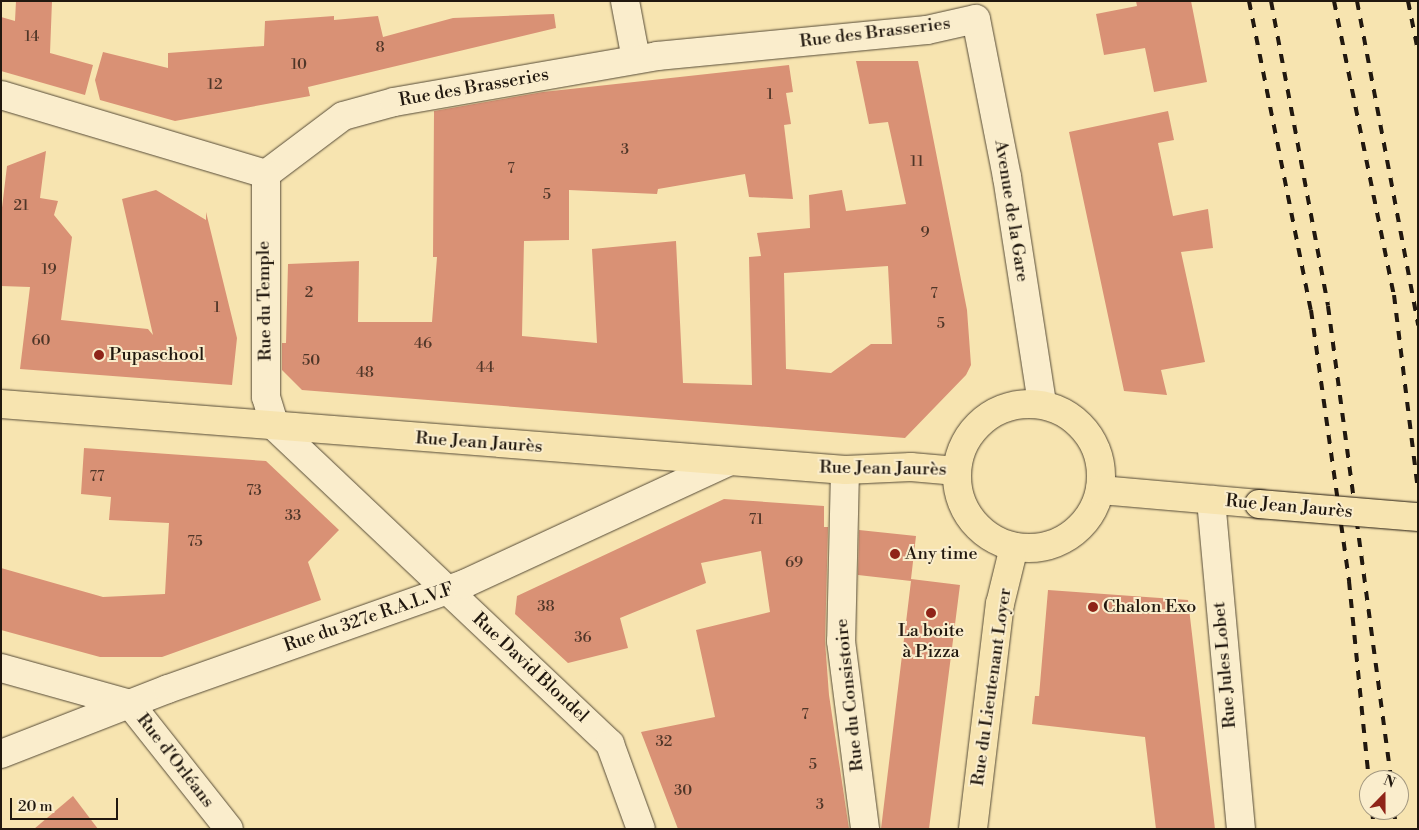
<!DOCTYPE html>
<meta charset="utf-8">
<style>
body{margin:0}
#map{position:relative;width:1419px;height:830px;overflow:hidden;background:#f7e4b0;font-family:"Libre Bodoni",serif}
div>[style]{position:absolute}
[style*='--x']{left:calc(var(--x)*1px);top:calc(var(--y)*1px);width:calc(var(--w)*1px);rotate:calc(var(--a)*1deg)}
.building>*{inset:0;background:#d99175}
.roads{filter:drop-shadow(0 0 1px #564b37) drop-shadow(0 0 1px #564b37)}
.minor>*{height:28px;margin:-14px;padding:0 14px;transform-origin:14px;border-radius:14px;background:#faedcc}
.major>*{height:28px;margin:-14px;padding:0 14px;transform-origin:14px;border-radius:14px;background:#f7e4b0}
.major>.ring{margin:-14px;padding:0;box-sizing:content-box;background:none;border:28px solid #f7e4b0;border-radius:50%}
.rail>*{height:4px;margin-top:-2px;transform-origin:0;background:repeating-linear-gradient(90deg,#21180f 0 9px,transparent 0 18px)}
.bridges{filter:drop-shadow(0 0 1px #21180f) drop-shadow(0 0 1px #21180f)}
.major-bridge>*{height:28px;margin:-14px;padding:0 14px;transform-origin:14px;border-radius:14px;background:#f7e4b0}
.dots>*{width:14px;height:14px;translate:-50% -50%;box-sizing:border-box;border:2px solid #faedcc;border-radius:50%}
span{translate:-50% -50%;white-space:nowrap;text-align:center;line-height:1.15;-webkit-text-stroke:4px #faedcc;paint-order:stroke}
.number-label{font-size:15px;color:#4f3628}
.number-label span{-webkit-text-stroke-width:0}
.street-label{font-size:18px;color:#21180f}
.poi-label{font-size:18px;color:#21180f}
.left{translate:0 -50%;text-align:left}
.frame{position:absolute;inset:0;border:2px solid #21180f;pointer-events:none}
.north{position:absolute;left:1359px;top:770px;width:50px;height:50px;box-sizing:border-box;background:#faedcc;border:1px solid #a39880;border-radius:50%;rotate:22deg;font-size:14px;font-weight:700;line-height:20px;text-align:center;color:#21180f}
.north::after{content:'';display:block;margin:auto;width:18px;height:22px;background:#8f2418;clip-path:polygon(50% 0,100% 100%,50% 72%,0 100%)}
.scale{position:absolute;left:10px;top:798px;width:108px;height:22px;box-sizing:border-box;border:2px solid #21180f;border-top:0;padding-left:6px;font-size:15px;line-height:18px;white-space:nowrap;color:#21180f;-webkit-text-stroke:4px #faedcc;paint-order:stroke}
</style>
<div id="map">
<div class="building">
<i style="clip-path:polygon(16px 1px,52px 1px,50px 53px,93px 65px,85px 95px,1px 71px,1px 17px,15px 21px)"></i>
<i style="clip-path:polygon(1136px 1px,1191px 1px,1207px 82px,1154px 92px,1145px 48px,1104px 55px,1096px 14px,1137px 6px)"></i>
<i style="clip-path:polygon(554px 14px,556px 28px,308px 87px,310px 96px,175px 121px,100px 100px,95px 80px,103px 52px,168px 68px,168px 53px,264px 46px,265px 21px,334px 16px,334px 20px,378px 16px,383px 37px,453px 18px)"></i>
<i style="clip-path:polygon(evenodd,856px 61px,918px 61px,967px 310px,971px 365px,966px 375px,905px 438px,302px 390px,282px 370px,282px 343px,286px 343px,288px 264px,359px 261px,358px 322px,432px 322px,437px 257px,433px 257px,434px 111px,543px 92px,789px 65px,793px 92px,786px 93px,791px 124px,784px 125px,793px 199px,749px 197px,745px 174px,658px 189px,657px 194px,569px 190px,569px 240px,524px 241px,522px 336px,597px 343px,592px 249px,676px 241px,683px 383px,752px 385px,749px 257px,761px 256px,757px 233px,810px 228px,809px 195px,842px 190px,846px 211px,906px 204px,888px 122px,869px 124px,856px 61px,888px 266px,892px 344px,871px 344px,831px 373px,786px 369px,784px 273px,888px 266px)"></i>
<i style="clip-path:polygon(1168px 111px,1174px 140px,1158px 143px,1173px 216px,1208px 209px,1213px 248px,1181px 252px,1205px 362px,1161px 370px,1167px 395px,1124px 391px,1069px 132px)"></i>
<i style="clip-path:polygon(46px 151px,40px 198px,58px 201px,54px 215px,72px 237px,61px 320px,148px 329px,153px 335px,122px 199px,156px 190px,206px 220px,206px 212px,237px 338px,232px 385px,20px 369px,30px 287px,1px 286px,1px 216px,7px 166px)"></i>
<i style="clip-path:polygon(84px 448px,266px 461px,339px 530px,308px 562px,321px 600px,162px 657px,100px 657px,1px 630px,1px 568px,103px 597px,165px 594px,169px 523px,109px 520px,111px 497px,81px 494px)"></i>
<i style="clip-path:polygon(724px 499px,824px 506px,824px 527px,828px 527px,825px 641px,829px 695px,849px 829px,678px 829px,641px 732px,715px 717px,696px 630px,770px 612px,761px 551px,701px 563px,706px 583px,620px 618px,628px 648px,568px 663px,515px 614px,517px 596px)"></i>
<i style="clip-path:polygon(859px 530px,916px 536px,911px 579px,960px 585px,929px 829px,881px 829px,911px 581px,858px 575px)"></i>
<i style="clip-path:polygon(1048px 590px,1188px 600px,1215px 829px,1156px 829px,1145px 737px,1032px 724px,1035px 696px,1039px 696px)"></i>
<i style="clip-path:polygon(73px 796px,98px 829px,34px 829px)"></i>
</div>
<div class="roads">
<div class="minor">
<i style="--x:625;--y:1;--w:59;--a:79.3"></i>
<i style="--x:976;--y:19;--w:161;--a:78.9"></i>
<i style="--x:1007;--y:177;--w:230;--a:81.2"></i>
<i style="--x:1;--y:95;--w:277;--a:16.6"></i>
<i style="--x:266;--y:174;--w:96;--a:-37"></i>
<i style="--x:343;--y:116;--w:53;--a:-15.4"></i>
<i style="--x:394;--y:102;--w:267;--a:-9.9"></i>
<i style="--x:657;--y:56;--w:271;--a:-5.5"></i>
<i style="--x:927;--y:30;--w:50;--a:-12.7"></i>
<i style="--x:266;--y:174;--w:223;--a:90"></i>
<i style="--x:266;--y:397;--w:31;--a:73"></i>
<i style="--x:275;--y:427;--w:461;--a:43.4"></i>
<i style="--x:610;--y:744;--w:90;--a:70"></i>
<i style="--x:845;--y:470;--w:171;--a:91.3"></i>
<i style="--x:841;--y:641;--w:190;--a:82.7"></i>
<i style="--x:1211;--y:500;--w:330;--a:84.8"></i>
<i style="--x:1;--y:668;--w:134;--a:15.6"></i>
<i style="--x:130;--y:704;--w:159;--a:51.6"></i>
<i style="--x:1;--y:754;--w:179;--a:-21.3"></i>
<i style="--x:168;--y:689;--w:314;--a:-19.5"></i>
<i style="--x:464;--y:584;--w:291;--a:-24.8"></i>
</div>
<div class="major">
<i style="--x:1;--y:404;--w:847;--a:4.47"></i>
<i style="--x:845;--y:470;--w:66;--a:-2.6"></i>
<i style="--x:911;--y:467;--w:46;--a:5"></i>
<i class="ring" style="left:957px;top:404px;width:116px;height:116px"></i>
<i style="--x:1100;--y:490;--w:160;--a:5"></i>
<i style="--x:973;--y:829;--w:227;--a:-83.2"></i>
<i style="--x:1000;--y:604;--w:59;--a:-76.2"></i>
</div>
</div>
<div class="rail">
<i style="--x:1249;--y:1;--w:315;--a:78.7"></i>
<i style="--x:1311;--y:310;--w:274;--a:82"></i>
<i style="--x:1349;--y:581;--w:200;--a:84.3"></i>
<i style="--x:1271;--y:1;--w:310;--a:79.4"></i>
<i style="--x:1328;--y:306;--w:478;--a:82.4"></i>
<i style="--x:1334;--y:1;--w:300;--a:78.5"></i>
<i style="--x:1394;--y:295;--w:196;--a:83"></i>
<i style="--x:1357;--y:1;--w:330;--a:79.3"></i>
<i style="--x:1408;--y:1;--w:51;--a:78.7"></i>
<i style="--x:1372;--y:810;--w:19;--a:84"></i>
<i style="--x:1394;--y:810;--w:19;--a:84"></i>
</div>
<div class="bridges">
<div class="major-bridge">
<i style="--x:1259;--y:504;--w:160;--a:4.7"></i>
</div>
</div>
<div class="dots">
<i style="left:99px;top:355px;background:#8f2418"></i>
<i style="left:895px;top:554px;background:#8f2418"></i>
<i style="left:1093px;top:607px;background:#8f2418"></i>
<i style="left:931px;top:613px;background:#8f2418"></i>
</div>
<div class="number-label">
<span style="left:32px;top:37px">14</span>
<span style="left:380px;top:48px">8</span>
<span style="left:299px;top:65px">10</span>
<span style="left:215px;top:85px">12</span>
<span style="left:770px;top:95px">1</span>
<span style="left:625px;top:150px">3</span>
<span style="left:917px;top:162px">11</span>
<span style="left:511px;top:169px">7</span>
<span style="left:547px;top:195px">5</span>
<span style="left:21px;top:206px">21</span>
<span style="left:925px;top:233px">9</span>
<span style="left:49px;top:270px">19</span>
<span style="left:309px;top:293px">2</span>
<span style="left:934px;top:294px">7</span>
<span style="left:217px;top:308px">1</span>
<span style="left:941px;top:324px">5</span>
<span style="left:41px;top:341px">60</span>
<span style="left:423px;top:344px">46</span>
<span style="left:311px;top:361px">50</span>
<span style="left:485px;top:368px">44</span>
<span style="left:365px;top:373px">48</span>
<span style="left:97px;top:477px">77</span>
<span style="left:254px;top:491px">73</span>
<span style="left:293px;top:516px">33</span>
<span style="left:756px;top:520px">71</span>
<span style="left:195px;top:542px">75</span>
<span style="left:794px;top:563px">69</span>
<span style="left:546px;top:607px">38</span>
<span style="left:583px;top:638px">36</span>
<span style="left:805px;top:715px">7</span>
<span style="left:664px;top:742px">32</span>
<span style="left:813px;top:765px">5</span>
<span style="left:683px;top:791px">30</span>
<span style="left:820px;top:805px">3</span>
</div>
<div class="street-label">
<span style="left:875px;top:33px;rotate:-7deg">Rue des Brasseries</span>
<span style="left:474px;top:88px;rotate:-10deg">Rue des Brasseries</span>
<span style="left:1011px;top:211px;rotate:81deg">Avenue de la Gare</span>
<span style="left:265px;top:301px;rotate:-91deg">Rue du Temple</span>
<span style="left:479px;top:443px;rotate:4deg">Rue Jean Jaurès</span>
<span style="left:883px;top:469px;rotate:1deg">Rue Jean Jaurès</span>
<span style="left:1289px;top:507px;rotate:5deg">Rue Jean Jaurès</span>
<span style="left:369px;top:618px;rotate:-19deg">Rue du 327e R.A.L.V.F</span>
<span style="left:1225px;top:665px;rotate:-95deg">Rue Jules Lobet</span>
<span style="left:530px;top:668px;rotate:43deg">Rue David Blondel</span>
<span style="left:992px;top:687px;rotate:-82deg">Rue du Lieutenant Loyer</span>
<span style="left:850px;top:695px;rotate:-96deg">Rue du Consistoire</span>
<span style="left:175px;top:761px;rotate:52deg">Rue d'Orléans</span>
</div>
<div class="poi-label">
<span class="left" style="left:109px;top:355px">Pupaschool</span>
<span class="left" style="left:905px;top:554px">Any time</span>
<span class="left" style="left:1103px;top:607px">Chalon Exo</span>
<span style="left:931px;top:642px">La boite<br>à Pizza</span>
</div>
<div class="frame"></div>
<div class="north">N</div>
<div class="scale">20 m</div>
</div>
